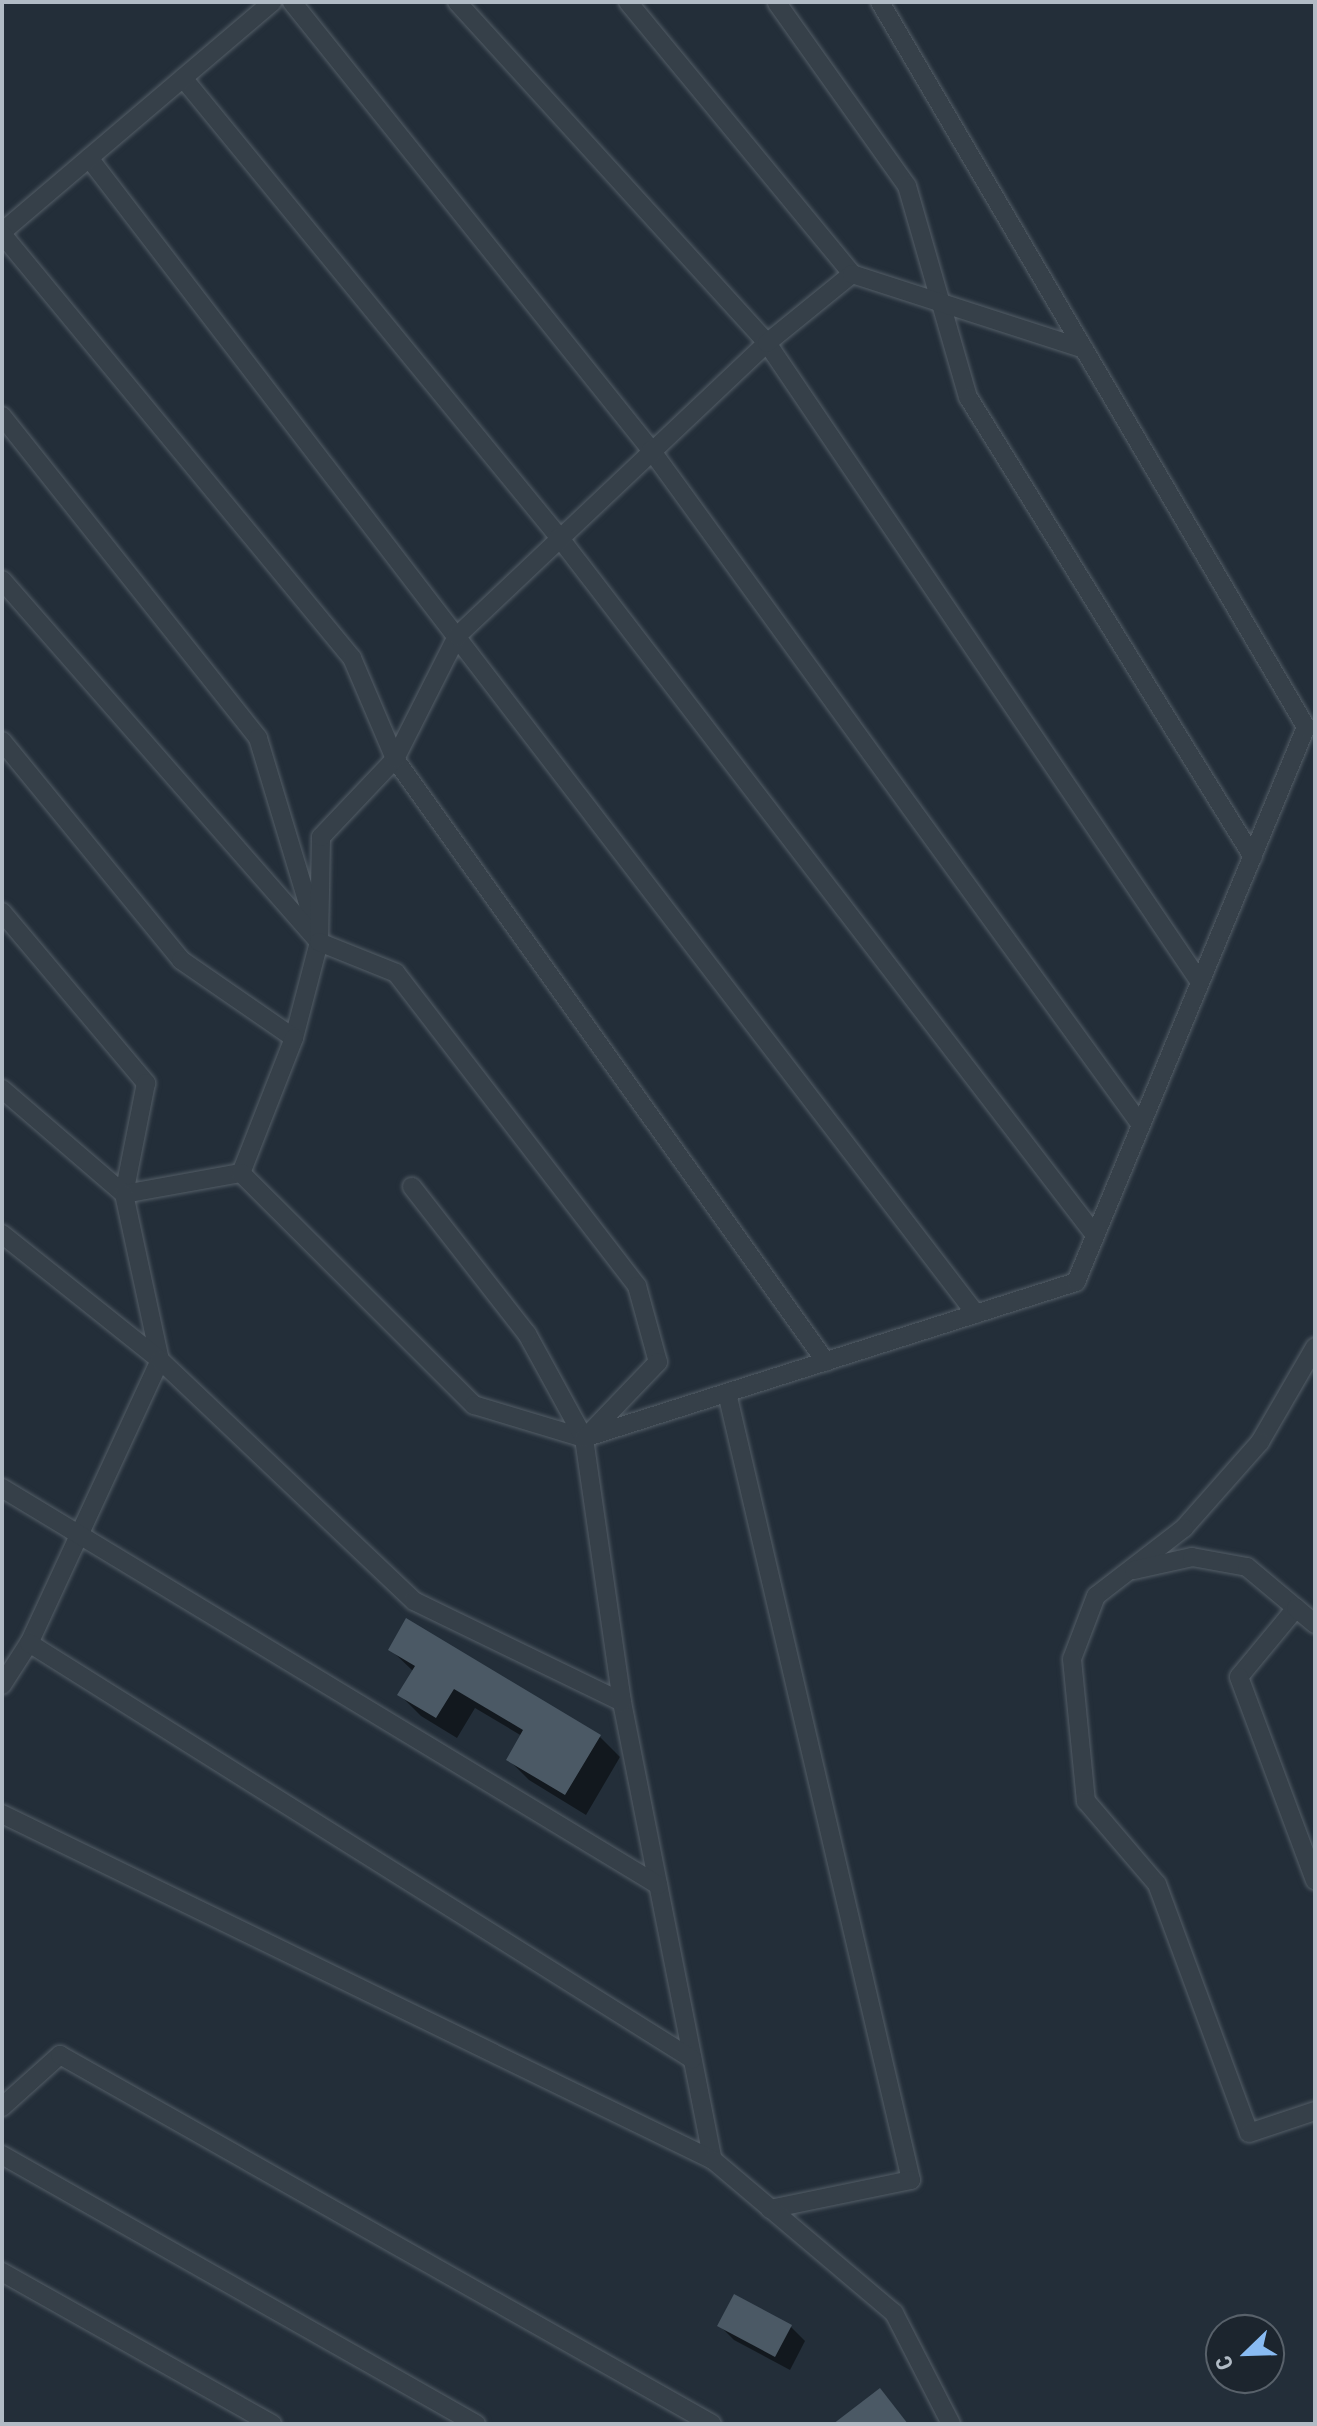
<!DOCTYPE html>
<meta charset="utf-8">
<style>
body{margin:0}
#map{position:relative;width:1317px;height:2426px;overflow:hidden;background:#232e39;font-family:"Roboto Condensed",sans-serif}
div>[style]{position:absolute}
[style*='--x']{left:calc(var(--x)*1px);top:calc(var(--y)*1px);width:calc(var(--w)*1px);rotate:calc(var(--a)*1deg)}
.shadow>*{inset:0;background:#0007}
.building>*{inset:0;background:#4b5965}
.roads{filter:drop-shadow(0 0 2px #545e67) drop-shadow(0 0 2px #545e67)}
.service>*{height:18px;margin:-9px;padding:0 9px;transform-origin:9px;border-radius:9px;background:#364049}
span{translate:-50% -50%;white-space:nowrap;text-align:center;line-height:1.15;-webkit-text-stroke:7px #1c252e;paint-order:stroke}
.frame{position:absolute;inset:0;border:4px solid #b1bbc5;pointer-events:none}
.north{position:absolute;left:1205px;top:2314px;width:80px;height:80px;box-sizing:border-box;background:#1c252e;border:2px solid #58616a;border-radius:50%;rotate:247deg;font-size:22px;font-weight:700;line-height:32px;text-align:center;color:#b1bbc5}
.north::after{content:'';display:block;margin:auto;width:28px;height:36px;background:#89bbf2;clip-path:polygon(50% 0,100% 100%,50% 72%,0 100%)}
</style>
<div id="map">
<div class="shadow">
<i style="clip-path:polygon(390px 1649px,599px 1736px,620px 1757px,586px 1815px,529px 1780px,508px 1759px,522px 1736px,475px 1708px,457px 1738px,421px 1716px,400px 1695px,414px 1672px)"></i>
<i style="clip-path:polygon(720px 2326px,791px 2327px,805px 2341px,790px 2370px,734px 2340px)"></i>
</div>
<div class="building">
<i style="clip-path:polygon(406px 1618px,601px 1735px,565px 1795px,506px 1760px,523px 1730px,454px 1689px,436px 1718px,397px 1695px,415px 1666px,388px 1650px)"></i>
<i style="clip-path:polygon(734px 2294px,792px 2325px,775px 2357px,717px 2326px)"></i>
<i style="clip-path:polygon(880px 2388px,908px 2424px,833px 2424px)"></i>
</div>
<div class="roads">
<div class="service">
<i style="--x:292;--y:2;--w:574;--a:51.29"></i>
<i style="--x:651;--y:450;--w:834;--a:54.02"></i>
<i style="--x:457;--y:2;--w:461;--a:47.7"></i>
<i style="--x:767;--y:343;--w:772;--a:55.88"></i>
<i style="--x:628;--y:2;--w:352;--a:50.5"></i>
<i style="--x:777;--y:3;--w:224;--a:54.6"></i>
<i style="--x:907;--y:186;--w:220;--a:73.9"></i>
<i style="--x:968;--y:397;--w:541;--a:58.22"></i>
<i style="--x:183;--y:78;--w:593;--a:50.68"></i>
<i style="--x:559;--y:537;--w:880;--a:52.48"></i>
<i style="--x:89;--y:158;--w:1457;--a:52.5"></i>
<i style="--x:2;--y:232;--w:355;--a:-40.4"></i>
<i style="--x:2;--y:234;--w:550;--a:50.46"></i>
<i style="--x:352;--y:658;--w:110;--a:66.9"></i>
<i style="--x:395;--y:759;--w:741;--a:54.44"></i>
<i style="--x:2;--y:416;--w:411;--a:51.5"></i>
<i style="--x:258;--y:738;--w:194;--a:73.2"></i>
<i style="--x:2;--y:580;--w:481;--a:48.8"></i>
<i style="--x:319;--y:942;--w:99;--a:104.6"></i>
<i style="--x:2;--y:741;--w:283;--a:50.7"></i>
<i style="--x:181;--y:960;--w:137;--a:34.6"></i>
<i style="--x:294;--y:1038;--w:145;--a:111.4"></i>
<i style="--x:2;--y:912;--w:224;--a:49.9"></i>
<i style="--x:146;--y:1083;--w:113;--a:101.2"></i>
<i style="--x:124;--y:1194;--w:119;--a:-10.2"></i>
<i style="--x:241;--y:1173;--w:329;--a:44.9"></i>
<i style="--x:474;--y:1405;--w:115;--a:16.7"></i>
<i style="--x:584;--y:1438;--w:119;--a:-118.7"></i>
<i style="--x:527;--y:1334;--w:187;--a:-128"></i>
<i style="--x:319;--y:942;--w:105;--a:-88.9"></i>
<i style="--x:321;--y:837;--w:108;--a:-46.5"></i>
<i style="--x:395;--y:759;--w:138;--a:-63.2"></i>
<i style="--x:457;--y:636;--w:427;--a:-43.4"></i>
<i style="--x:767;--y:343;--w:109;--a:-39.1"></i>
<i style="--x:852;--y:274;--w:244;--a:17.9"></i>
<i style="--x:319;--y:942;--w:83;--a:21.9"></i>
<i style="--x:396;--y:973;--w:395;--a:52.4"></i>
<i style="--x:637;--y:1286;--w:79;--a:74.6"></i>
<i style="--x:658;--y:1362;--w:104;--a:133.8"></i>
<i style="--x:2;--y:1089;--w:161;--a:40.7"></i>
<i style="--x:124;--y:1194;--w:170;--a:77.8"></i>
<i style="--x:160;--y:1360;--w:312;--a:114.8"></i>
<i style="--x:29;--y:1643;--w:50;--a:122.7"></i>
<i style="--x:2;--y:1234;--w:202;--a:38.6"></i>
<i style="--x:160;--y:1360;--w:350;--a:43.5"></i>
<i style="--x:414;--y:1601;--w:231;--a:25.9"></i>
<i style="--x:622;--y:1702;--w:467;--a:78.8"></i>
<i style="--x:1315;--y:1347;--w:110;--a:120.1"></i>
<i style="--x:1260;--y:1442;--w:115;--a:131.5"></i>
<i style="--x:1184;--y:1528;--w:111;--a:142.3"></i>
<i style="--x:1096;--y:1596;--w:67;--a:110.9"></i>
<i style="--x:1072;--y:1659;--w:143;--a:84.4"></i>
<i style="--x:1086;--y:1801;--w:109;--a:49.5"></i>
<i style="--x:1157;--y:1884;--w:265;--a:69.7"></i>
<i style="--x:1249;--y:2133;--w:70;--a:-18.4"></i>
<i style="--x:727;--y:1393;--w:808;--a:76.84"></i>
<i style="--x:911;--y:2180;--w:144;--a:168.4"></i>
<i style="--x:2;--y:1488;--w:767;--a:31.18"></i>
<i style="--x:1134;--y:1570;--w:59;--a:-12.6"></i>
<i style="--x:1192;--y:1557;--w:56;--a:10.3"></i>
<i style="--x:1247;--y:1567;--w:64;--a:39.9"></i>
<i style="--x:1296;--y:1608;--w:89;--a:129.6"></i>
<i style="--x:1239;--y:1677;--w:217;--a:69.5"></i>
<i style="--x:1296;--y:1608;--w:25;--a:40"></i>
<i style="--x:29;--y:1643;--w:783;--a:32.11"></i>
<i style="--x:622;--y:1702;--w:267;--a:-98.2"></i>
<i style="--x:584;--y:1438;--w:516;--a:-17.59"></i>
<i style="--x:1076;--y:1282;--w:601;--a:-67.49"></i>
<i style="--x:1306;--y:727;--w:841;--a:-120.44"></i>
<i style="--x:2;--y:1814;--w:791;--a:25.95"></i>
<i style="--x:713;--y:2160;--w:237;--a:40.2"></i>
<i style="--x:894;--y:2313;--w:125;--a:62.8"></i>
<i style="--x:2;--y:2107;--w:78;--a:-41.9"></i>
<i style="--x:60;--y:2055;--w:749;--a:29.51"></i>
<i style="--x:2;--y:2155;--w:545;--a:29.58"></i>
<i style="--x:2;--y:2272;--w:310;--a:29.4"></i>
</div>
</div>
<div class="frame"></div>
<div class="north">С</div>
</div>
